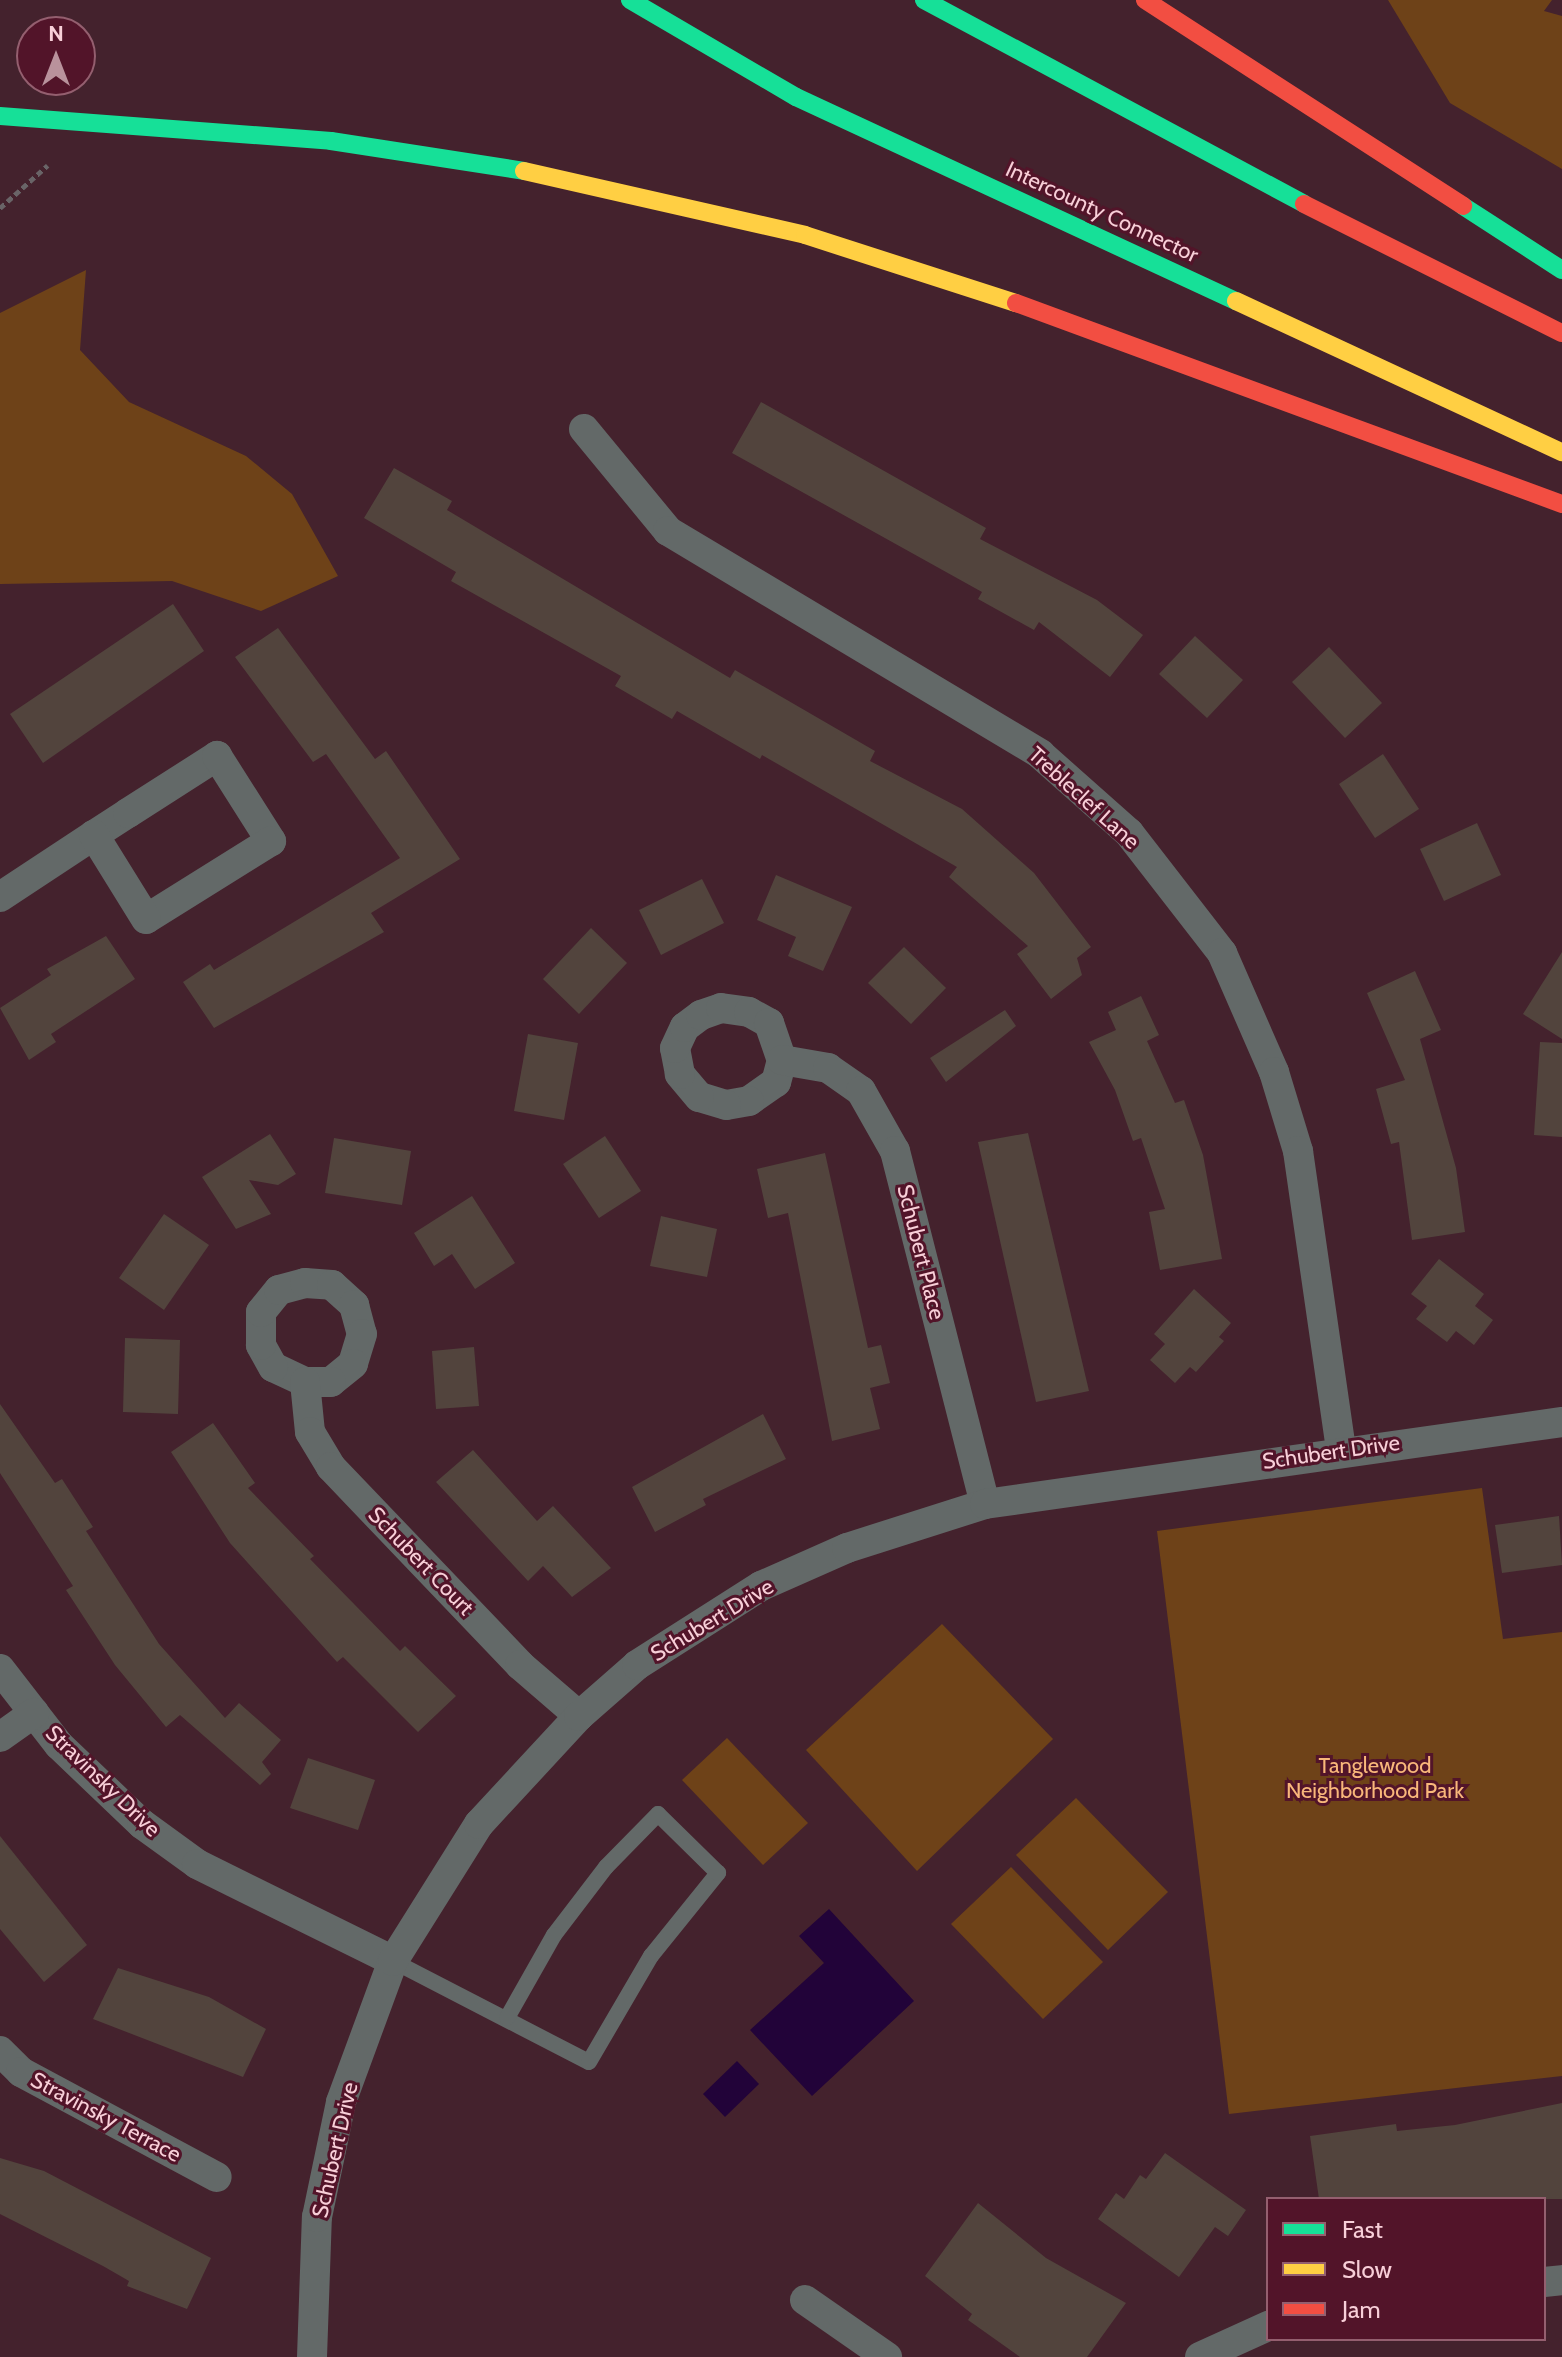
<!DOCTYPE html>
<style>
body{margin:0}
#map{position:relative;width:1562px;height:2357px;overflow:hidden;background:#44222d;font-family:Cabin,sans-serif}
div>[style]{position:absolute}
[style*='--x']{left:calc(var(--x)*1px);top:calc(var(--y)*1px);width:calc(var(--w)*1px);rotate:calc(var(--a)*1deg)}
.green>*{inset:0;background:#6e4218}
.water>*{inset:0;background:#220339}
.building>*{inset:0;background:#52443d}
.path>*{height:5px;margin-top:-2.5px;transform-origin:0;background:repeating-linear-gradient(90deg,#696467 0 6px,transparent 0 10px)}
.lane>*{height:16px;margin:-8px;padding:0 8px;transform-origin:8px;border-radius:8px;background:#636968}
.street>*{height:30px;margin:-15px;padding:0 15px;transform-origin:15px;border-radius:15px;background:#636968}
.fast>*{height:18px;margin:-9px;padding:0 9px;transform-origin:9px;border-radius:9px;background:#16e098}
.slow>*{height:18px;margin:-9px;padding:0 9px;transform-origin:9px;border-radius:9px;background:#ffcf43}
.jam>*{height:18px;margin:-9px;padding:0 9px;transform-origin:9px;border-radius:9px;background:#f24e42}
span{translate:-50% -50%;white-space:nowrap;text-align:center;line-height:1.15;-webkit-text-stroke:6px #521429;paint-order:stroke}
.street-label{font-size:22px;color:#f8cfd8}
.park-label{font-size:22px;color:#f8b77a}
.legend{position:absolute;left:1266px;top:2197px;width:280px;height:144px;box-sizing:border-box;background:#521429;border:2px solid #945f6f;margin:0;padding:10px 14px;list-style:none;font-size:24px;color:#f8cfd8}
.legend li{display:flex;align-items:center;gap:16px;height:40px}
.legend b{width:40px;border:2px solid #945f6f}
.north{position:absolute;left:16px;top:16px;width:80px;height:80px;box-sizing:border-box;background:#521429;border:2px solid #945f6f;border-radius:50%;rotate:0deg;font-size:22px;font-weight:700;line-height:32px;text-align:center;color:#f8cfd8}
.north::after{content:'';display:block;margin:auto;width:28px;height:36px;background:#b9929c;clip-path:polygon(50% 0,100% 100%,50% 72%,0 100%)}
</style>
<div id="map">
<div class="green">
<i style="clip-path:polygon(1388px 0,1552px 0,1544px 11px,1562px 16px,1562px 169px,1450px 103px)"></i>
<i style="clip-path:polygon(86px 270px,80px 350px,129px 402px,246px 456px,292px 494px,338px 576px,261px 611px,172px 581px,0 584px,0 313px)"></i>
<i style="clip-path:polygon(1482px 1488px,1503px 1639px,1562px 1632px,1562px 2076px,1229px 2114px,1157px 1531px)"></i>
<i style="clip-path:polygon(942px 1624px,1053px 1739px,917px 1871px,806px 1750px)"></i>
<i style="clip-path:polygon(727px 1738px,808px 1823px,763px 1865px,682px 1780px)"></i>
<i style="clip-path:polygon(1076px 1798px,1168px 1892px,1108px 1950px,1016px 1855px)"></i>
<i style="clip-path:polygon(1011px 1867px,1103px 1962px,1043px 2019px,951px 1924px)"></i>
</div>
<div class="water">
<i style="clip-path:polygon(829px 1909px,914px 2001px,812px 2096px,750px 2030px,824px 1963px,799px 1936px)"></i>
<i style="clip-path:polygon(737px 2061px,759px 2084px,725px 2117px,703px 2094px)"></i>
</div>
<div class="building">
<i style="clip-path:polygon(761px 402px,986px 528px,980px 539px,1097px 600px,1143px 635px,1110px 677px,1039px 622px,1034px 630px,978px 599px,982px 592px,732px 453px)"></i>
<i style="clip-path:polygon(394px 468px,452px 501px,447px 510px,730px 678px,735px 670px,875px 751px,870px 761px,962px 809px,1034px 873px,1091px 947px,1077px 958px,1082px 975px,1051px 999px,1017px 954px,1028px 946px,949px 877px,957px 867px,762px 755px,760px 759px,677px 711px,672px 719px,615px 686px,621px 676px,451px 581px,456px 572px,364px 518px)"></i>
<i style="clip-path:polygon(173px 604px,204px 651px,43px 763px,10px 714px)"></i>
<i style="clip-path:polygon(278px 628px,375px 759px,386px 751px,460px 859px,371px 913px,384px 932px,214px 1028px,183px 982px,210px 964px,214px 970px,400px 858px,326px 754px,313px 762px,235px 657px)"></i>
<i style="clip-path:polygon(1195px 636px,1243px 680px,1207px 718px,1159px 674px)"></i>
<i style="clip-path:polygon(1329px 647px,1382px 703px,1345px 738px,1292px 682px)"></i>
<i style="clip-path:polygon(1383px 754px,1419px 809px,1375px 838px,1339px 784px)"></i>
<i style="clip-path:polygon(1477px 823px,1501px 875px,1444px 901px,1420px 849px)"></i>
<i style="clip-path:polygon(776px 875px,852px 907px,823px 971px,788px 956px,796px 937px,757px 920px)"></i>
<i style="clip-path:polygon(702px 879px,724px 923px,661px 955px,639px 910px)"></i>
<i style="clip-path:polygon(591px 928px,627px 963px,579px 1014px,543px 979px)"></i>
<i style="clip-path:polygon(106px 936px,135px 979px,51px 1034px,56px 1042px,29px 1060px,0 1008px,51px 975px,47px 969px)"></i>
<i style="clip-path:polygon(904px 947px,946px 988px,911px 1024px,868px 983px)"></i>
<i style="clip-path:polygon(1562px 952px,1562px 1039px,1523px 1014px)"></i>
<i style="clip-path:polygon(1415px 971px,1441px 1030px,1420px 1039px,1456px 1168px,1465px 1232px,1412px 1240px,1399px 1142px,1391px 1144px,1376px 1089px,1405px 1080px,1367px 993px)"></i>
<i style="clip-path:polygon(1141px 996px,1159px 1035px,1147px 1041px,1175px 1103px,1184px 1100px,1203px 1155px,1222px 1259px,1160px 1270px,1149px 1212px,1165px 1209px,1141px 1138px,1133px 1141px,1115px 1090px,1089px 1042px,1116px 1030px,1108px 1012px)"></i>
<i style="clip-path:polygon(1005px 1010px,1016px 1026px,946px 1082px,930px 1058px)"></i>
<i style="clip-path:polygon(528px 1034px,578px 1043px,564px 1120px,514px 1111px)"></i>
<i style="clip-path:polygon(1540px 1042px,1562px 1043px,1562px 1137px,1534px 1135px)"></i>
<i style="clip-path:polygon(1028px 1133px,1089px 1391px,1036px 1402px,978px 1142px)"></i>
<i style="clip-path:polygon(270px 1134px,296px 1174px,278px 1185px,249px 1180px,271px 1214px,236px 1229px,202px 1177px)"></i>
<i style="clip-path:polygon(605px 1136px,641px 1191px,599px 1218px,563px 1164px)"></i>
<i style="clip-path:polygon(334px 1138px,411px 1151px,402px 1205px,325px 1193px)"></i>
<i style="clip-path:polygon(825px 1153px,868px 1348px,881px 1345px,890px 1383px,870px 1388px,880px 1429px,832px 1441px,788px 1213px,768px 1218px,757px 1169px)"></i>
<i style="clip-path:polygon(472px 1196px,515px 1263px,475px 1289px,452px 1254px,434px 1266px,414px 1233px)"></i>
<i style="clip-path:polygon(164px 1214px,209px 1245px,164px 1310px,119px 1278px)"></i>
<i style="clip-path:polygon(661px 1216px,717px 1229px,707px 1277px,650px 1266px)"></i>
<i style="clip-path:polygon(1439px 1259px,1484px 1294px,1475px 1306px,1493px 1320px,1474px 1345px,1456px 1331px,1447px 1342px,1416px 1319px,1427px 1306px,1411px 1294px)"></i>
<i style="clip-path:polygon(1194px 1289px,1231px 1323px,1219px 1337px,1224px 1341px,1196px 1372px,1190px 1367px,1175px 1383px,1150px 1360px,1165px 1344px,1154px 1334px)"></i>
<i style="clip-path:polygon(125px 1338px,180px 1340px,178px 1414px,123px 1412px)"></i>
<i style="clip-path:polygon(474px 1347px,479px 1406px,436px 1409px,432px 1351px)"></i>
<i style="clip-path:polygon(0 1404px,55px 1483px,62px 1479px,93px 1527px,86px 1531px,159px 1644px,225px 1718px,239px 1703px,281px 1740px,262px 1762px,271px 1774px,260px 1785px,180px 1715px,166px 1727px,115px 1665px,66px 1590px,73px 1586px,0 1473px)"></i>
<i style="clip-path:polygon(763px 1414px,786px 1459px,703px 1499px,706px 1505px,655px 1532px,632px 1487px)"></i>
<i style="clip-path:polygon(213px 1423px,255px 1483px,248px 1488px,314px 1556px,310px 1559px,400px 1651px,405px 1646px,456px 1696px,418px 1732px,343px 1657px,337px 1662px,230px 1543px,171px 1452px)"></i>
<i style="clip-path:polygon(473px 1450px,537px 1521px,553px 1506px,611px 1568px,572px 1597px,543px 1566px,528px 1581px,436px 1482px)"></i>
<i style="clip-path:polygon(1559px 1516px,1562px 1565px,1502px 1573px,1495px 1525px)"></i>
<i style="clip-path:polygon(308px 1758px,375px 1780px,358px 1830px,290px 1808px)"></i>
<i style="clip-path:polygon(0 1836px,87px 1945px,44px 1982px,0 1929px)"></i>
<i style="clip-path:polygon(118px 1968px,209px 1997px,266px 2029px,243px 2077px,93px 2019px)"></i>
<i style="clip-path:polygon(1562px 2103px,1562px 2199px,1319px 2199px,1310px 2136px,1396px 2124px,1397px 2131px,1455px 2125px)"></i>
<i style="clip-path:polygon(1165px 2153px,1246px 2210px,1228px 2236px,1215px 2227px,1179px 2277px,1098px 2219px,1116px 2193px,1124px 2199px,1140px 2175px,1146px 2179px)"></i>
<i style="clip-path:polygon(0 2158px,44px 2171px,211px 2258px,187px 2309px,127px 2286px,129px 2281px,103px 2266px,0 2214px)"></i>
<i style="clip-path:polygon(978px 2203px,1046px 2258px,1126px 2303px,1087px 2357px,1020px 2357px,968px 2320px,972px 2314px,925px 2276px)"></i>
</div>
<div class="path">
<i style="--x:0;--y:208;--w:64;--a:-41.9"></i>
</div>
<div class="lane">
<i style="--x:393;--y:1961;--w:220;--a:27.3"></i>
<i style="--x:589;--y:2062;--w:123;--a:-59.7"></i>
<i style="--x:651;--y:1956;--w:107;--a:-51.1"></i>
<i style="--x:718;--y:1873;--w:84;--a:-135.5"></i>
<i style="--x:658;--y:1814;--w:74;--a:134.5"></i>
<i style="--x:606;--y:1867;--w:86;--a:127.4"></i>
<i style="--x:554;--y:1935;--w:95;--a:119.5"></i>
</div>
<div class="street">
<i style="--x:584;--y:429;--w:132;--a:50.5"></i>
<i style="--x:668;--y:531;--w:434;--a:30.9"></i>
<i style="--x:1040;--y:754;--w:119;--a:41.6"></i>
<i style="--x:1129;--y:833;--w:152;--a:52.2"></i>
<i style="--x:1222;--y:953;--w:130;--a:66.4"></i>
<i style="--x:1274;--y:1072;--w:83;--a:73.1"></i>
<i style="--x:1298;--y:1151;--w:302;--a:81.8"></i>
<i style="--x:0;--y:897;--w:113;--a:-33.4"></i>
<i style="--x:94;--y:835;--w:40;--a:-32.9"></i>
<i style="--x:128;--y:813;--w:106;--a:-32.6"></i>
<i style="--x:217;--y:756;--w:101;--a:57.6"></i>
<i style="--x:271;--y:841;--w:147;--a:148"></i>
<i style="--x:146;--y:919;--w:99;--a:-121.8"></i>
<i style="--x:782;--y:1060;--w:23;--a:105"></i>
<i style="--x:776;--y:1082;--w:33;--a:145"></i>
<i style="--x:749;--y:1101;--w:23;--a:170"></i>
<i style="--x:726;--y:1105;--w:28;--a:-163"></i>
<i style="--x:699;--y:1097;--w:30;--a:-130"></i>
<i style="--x:680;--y:1074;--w:26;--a:-101"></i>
<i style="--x:675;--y:1048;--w:23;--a:-65"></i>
<i style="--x:685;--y:1027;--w:20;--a:-37"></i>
<i style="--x:701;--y:1015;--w:21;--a:-19"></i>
<i style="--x:721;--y:1008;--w:28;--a:8"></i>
<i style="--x:749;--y:1012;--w:23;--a:29"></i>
<i style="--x:769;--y:1023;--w:39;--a:71"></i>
<i style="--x:782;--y:1060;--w:47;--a:9.9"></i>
<i style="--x:828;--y:1068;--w:40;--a:34.9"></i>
<i style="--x:861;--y:1091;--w:69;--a:60.5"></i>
<i style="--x:895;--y:1151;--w:364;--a:75.7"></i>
<i style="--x:305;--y:1382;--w:35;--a:-155"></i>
<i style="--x:273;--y:1367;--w:25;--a:-119"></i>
<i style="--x:261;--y:1345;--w:33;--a:-90"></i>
<i style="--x:261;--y:1312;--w:28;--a:-51"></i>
<i style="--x:279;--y:1290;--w:27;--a:-15"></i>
<i style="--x:305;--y:1283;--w:27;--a:4"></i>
<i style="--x:332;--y:1285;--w:30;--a:42"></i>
<i style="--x:354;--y:1305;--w:30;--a:75"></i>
<i style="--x:362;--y:1334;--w:31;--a:107"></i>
<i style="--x:353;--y:1364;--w:28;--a:141"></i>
<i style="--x:331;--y:1382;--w:26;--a:180"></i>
<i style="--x:305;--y:1382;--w:50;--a:84.3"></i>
<i style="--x:310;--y:1432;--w:41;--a:59"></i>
<i style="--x:331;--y:1467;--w:274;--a:46.3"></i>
<i style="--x:520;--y:1665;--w:78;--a:40.8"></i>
<i style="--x:0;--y:1669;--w:96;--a:52.2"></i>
<i style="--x:59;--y:1745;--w:115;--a:43.6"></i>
<i style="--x:142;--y:1824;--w:68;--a:36"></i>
<i style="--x:197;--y:1864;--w:219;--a:26.3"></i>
<i style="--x:0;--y:1737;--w:42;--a:-35.2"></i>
<i style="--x:0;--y:2051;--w:30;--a:45"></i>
<i style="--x:21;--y:2072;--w:222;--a:28.2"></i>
<i style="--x:1544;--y:2282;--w:18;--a:-6"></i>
<i style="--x:805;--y:2300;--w:100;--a:34.8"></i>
<i style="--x:312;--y:2357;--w:140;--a:-88"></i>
<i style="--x:317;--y:2217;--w:117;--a:-78.2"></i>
<i style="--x:341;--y:2102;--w:150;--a:-69.8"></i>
<i style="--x:393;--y:1961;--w:162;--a:-57.9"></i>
<i style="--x:479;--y:1824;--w:147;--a:-47.2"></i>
<i style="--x:579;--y:1716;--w:77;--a:-41.3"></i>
<i style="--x:637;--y:1665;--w:147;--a:-32.5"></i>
<i style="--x:761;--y:1586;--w:94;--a:-23.8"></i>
<i style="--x:847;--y:1548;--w:145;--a:-17.7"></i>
<i style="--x:985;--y:1504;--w:583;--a:-8.09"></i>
<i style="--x:1200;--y:2357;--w:75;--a:-24.5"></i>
</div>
<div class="fast">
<i style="--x:630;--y:0;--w:192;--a:30.3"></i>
<i style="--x:796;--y:97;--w:485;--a:24.9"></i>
<i style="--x:924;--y:0;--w:431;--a:28.2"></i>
<i style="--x:0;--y:116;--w:332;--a:4.3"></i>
<i style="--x:331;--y:141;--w:195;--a:8.8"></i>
<i style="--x:1463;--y:206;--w:118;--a:32.9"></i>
</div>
<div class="slow">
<i style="--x:524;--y:171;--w:288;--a:12.8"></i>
<i style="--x:805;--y:235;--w:222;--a:17.9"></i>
<i style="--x:1236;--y:301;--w:359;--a:24.9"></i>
</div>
<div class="jam">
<i style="--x:1145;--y:0;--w:379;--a:32.9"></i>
<i style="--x:1304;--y:204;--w:288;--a:26.6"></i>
<i style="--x:1016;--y:303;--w:582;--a:20.21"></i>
</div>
<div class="street-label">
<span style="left:1102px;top:212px;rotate:25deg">Intercounty Connector</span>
<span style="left:1084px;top:798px;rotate:42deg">Trebleclef Lane</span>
<span style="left:921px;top:1252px;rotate:76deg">Schubert Place</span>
<span style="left:1331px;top:1452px;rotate:-8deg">Schubert Drive</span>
<span style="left:421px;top:1561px;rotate:46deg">Schubert Court</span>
<span style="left:712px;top:1620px;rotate:-31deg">Schubert Drive</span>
<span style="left:103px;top:1781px;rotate:44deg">Stravinsky Drive</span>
<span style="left:106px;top:2117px;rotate:28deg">Stravinsky Terrace</span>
<span style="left:335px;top:2150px;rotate:-77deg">Schubert Drive</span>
</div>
<div class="park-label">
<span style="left:1375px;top:1778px">Tanglewood<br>Neighborhood Park</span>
</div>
<ul class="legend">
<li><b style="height:10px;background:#16e098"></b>Fast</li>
<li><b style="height:10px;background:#ffcf43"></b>Slow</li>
<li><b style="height:10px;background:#f24e42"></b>Jam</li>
</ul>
<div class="north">N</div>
</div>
